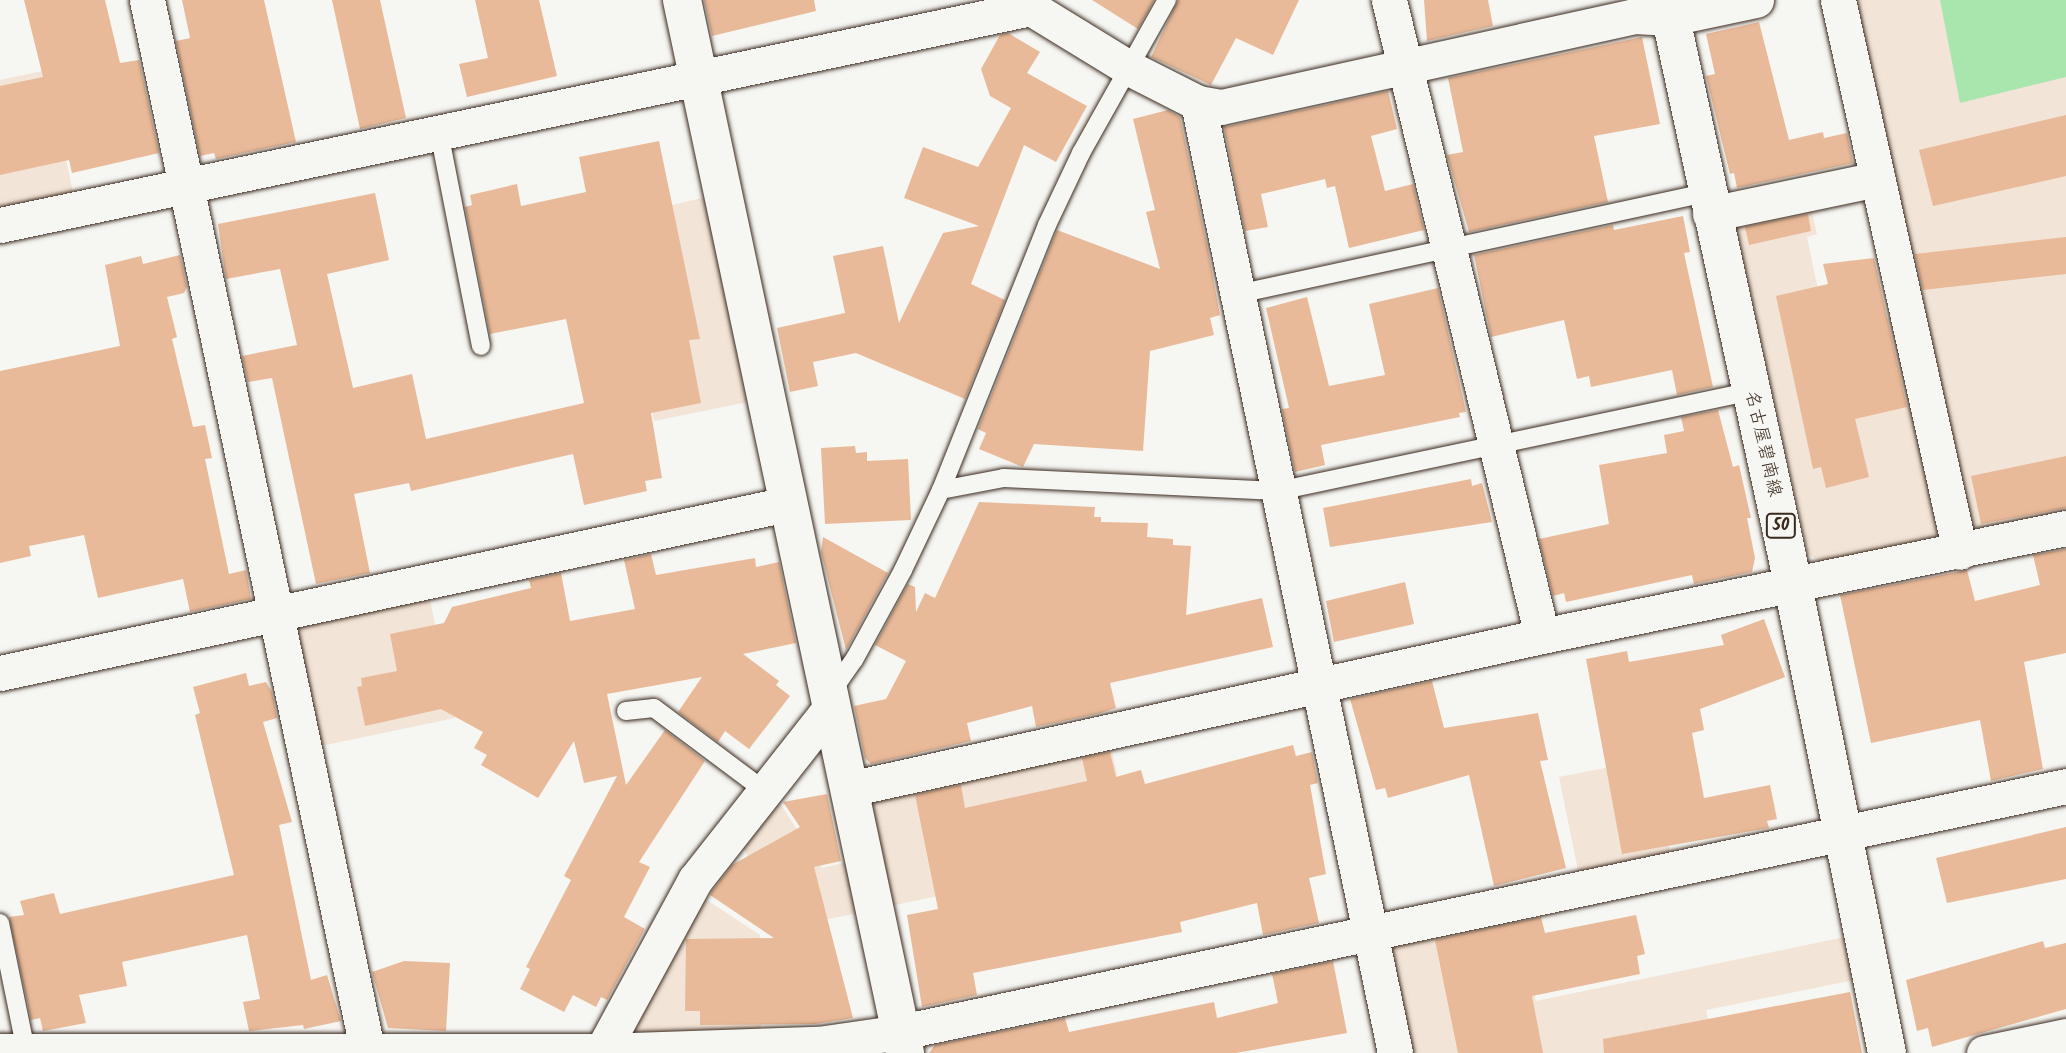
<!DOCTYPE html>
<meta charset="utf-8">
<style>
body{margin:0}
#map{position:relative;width:2066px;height:1053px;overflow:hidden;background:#f6f6f2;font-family:Kalam,"Klee One",sans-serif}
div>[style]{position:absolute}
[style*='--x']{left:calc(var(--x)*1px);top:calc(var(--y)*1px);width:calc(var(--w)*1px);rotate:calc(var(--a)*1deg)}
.built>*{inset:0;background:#f2e4d7}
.green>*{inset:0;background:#a9e6ae}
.building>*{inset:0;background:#e9ba99}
.roads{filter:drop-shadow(0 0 2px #3b2a1e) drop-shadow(0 0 2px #3b2a1e)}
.lane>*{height:18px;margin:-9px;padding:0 9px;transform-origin:9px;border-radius:9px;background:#f6f6f2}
.street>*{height:35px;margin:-17.5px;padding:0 17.5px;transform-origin:17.5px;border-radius:17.5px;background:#f6f6f2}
.secondary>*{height:38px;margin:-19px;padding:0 19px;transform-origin:19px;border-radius:19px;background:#f6f6f2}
.primary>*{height:38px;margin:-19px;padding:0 19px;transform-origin:19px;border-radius:19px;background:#f6f6f2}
span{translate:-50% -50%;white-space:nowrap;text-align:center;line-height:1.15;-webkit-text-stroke:5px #f6f6f2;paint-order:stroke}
.shield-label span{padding:2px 5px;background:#f6f6f2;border:2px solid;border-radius:5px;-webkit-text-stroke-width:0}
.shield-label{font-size:16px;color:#3b2a1e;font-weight:700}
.street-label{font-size:18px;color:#3b2a1e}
</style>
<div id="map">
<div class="built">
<i style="clip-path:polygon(1847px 0,2066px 0,2066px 513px,1981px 531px,1967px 521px)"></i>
<i style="clip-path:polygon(47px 70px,74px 197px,0 213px,0 80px)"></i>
<i style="clip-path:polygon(706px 197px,748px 402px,654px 421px,632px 311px,588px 225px)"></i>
<i style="clip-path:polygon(1809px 201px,1817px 234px,1807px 237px,1827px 333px,1898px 317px,1943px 520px,1932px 544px,1827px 566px,1808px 554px,1735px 221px)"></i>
<i style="clip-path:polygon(429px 595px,455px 718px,316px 747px,293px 637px,307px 621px)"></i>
<i style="clip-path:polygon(1110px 743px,1135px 855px,890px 906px,870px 812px,881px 790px)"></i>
<i style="clip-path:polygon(1651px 759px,1672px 860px,1580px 880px,1559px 777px)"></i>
<i style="clip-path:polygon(774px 794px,822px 868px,847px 862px,857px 913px,792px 927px,738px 840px)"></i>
<i style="clip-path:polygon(699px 895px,760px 935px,761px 1036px,641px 1037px,630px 1020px)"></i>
<i style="clip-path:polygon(1516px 914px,1536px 1001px,1845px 937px,1854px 980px,1706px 1010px,1714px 1053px,1407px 1053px,1386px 955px,1399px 939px)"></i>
</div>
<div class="green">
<i style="clip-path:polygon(1940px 0,2066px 0,2066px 77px,1960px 103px)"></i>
</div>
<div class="building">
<i style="clip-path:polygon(24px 0,105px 0,120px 63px,139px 60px,159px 153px,72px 173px,69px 160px,0 175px,0 86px,43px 77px)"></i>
<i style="clip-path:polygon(182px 0,264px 0,296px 142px,216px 159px,214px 153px,200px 156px,176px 41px,190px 38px)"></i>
<i style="clip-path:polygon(332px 0,380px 0,406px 118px,360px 129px)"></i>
<i style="clip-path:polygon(475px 0,539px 0,557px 76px,467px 97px,459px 64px,488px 58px)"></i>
<i style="clip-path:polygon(704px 0,814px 0,816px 11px,712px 36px)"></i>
<i style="clip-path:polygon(1092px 0,1154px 0,1138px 29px)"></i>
<i style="clip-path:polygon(1178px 0,1299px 0,1273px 55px,1236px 38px,1211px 85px,1151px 57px)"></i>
<i style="clip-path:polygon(1424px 0,1488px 0,1493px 26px,1427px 41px)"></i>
<i style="clip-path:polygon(1759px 22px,1789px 140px,1823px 132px,1824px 138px,1847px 133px,1853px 163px,1737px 188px,1734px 173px,1730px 174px,1706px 76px,1715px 74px,1706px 34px)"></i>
<i style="clip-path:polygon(1008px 33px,1040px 52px,1027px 73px,1087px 106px,1056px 162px,1024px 145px,971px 284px,1005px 300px,965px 399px,856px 353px,813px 362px,818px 386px,790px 392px,777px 328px,845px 313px,833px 256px,883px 246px,899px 323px,943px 233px,979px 226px,904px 198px,923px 147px,978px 167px,1011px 108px,990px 96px,981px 69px,1000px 35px)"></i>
<i style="clip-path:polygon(1642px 37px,1660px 124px,1594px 136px,1608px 202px,1469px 232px,1447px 155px,1463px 152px,1448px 78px)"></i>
<i style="clip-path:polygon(1388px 91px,1397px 129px,1371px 136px,1385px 191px,1413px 184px,1424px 230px,1349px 248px,1335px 186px,1327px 188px,1325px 179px,1261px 194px,1268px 227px,1245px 231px,1224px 127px)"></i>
<i style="clip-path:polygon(1168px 110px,1180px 117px,1208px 250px,1220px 315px,1210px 318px,1214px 335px,1150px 351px,1143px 451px,1034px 444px,1023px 467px,979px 449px,986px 433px,978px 429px,1057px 230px,1160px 269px,1146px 212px,1155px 210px,1133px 119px)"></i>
<i style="clip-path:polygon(2066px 115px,2066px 176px,1933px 206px,1919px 150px)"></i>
<i style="clip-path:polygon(659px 141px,700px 339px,689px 340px,701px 403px,651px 413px,662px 478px,645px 481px,647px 491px,584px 505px,573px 454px,411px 491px,409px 483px,354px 494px,370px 573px,316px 584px,272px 378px,248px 382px,242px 356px,297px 345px,280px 269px,226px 279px,218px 224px,375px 193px,389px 260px,327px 274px,353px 388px,412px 374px,426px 439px,584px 403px,566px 319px,490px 334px,465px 207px,472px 205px,470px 195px,517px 184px,521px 206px,586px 192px,579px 157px)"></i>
<i style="clip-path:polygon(1808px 214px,1811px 231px,1749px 245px,1745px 227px)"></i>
<i style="clip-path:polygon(1683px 216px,1690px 252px,1684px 253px,1713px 387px,1677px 395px,1672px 370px,1591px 387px,1589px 376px,1577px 379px,1564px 320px,1491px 337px,1474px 255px,1613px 225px,1614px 230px)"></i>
<i style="clip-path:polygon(2066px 237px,2066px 274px,1923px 290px,1915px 254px)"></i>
<i style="clip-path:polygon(180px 255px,187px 287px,184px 293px,167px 297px,177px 337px,172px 339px,193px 427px,205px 425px,212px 458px,205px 459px,229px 574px,246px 570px,251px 599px,190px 612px,183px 579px,98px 598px,84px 535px,29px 546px,31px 556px,0 563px,0 371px,120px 346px,105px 265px,141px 256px,143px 264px)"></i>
<i style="clip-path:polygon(1874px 258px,1907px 407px,1855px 419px,1869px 477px,1826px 488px,1821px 467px,1813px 469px,1776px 296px,1828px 284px,1823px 264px)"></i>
<i style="clip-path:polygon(1438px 288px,1466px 412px,1459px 413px,1460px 417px,1321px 445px,1325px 465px,1295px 472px,1282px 409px,1289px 408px,1266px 308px,1307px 297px,1329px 386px,1385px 375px,1369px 304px)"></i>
<i style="clip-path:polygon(1718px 410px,1733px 467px,1739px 465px,1751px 518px,1747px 518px,1755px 558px,1752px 572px,1694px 584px,1692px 575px,1566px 602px,1564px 593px,1553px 596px,1539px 539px,1609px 524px,1599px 465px,1667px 453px,1664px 435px,1684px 431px,1681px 417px)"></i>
<i style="clip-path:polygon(855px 446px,856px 453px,867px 452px,867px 461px,908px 459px,911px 520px,825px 524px,821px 448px)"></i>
<i style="clip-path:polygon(2066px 456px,2066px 508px,1981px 524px,1971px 476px)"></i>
<i style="clip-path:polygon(1471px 479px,1472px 486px,1482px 483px,1492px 522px,1330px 547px,1323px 508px)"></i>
<i style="clip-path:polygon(979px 502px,1095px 507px,1094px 517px,1101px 517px,1101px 522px,1148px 523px,1147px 537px,1173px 539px,1173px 545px,1191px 546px,1186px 615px,1262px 598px,1273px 647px,1110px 683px,1116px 708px,1101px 713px,1036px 727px,1032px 706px,967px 723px,971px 741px,871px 764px,865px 758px,854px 706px,886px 699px,906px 661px,875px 645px,908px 584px,915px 587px,916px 612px,925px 593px,935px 598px)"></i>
<i style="clip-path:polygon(823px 537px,888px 573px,846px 650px,821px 552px)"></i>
<i style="clip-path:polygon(2066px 549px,2066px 653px,2024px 662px,2043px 769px,1991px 781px,1980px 720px,1871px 743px,1840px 595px,1967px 570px,1975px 601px,2040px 585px,2033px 555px)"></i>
<i style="clip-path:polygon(651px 554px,656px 575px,755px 558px,756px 567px,779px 562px,796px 643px,743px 654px,779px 681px,776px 685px,790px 696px,749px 749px,725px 731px,718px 742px,678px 712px,702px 677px,607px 694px,626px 785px,665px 730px,705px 761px,639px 862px,650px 867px,624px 917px,645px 929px,607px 1000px,601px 997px,596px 1007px,573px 995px,564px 1012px,520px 989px,530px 969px,526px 967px,571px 880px,564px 876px,617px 776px,584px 783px,574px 741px,538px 798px,481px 765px,487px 755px,474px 748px,483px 732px,441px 709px,365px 726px,357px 687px,362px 686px,361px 678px,397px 671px,390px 634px,444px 623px,452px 607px,531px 588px,529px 580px,561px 573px,570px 621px,635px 609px,624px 560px)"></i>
<i style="clip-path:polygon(1405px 582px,1414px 624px,1334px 642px,1326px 601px)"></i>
<i style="clip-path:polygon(1764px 619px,1785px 677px,1700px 709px,1704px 730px,1692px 733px,1704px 798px,1770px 785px,1777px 819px,1767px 821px,1769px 828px,1622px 854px,1586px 659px,1627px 651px,1629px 662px,1724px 645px,1721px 635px)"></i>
<i style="clip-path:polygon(246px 673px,249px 686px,266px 682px,272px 692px,277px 718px,263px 722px,292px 822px,279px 825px,311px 980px,327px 975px,341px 1021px,304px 1029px,303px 1025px,249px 1031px,243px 1002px,260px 999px,247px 935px,122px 962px,127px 986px,79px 995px,86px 1023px,43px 1031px,40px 1018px,31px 1020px,9px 917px,24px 915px,20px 901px,54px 893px,60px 914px,234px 875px,195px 715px,200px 713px,193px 687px)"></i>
<i style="clip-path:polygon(1432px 681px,1444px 728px,1538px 713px,1548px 760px,1540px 761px,1566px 868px,1494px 886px,1469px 775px,1388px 798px,1385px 788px,1376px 790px,1350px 699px)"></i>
<i style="clip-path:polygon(1293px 745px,1296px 756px,1312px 752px,1318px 783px,1310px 785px,1326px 874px,1309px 878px,1319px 923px,1263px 935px,1257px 903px,1180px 922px,1182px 932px,973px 973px,977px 995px,922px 1007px,907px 915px,938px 909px,915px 795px,961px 785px,965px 808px,1087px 781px,1082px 758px,1110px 752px,1116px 777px,1141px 770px,1145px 784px)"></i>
<i style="clip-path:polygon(827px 794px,841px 861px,814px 867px,853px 1018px,816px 1024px,700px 1025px,700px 1011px,685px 1011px,686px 939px,774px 938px,710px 895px,712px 891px,732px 865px,800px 827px,783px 802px)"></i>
<i style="clip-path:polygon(2066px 827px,2066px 879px,1947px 903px,1936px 858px)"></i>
<i style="clip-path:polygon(1636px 915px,1645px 954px,1637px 956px,1640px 974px,1532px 996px,1543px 1053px,1458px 1053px,1435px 940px,1541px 917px,1545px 933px)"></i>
<i style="clip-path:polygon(2043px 941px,2045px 948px,2066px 943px,2066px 1009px,1932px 1047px,1928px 1028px,1917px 1031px,1906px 980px)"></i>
<i style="clip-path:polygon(404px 961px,450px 963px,446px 1031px,388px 1028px,372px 972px)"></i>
<i style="clip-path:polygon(1333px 961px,1347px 1033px,1236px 1053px,929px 1053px,935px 1045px,1065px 1018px,1069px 1032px,1214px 1002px,1217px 1018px,1278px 1003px,1272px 974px)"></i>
<i style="clip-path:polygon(1850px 992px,1862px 1053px,1604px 1053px,1603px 1039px)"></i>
</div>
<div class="roads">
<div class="lane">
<i style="--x:439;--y:132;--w:218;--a:78.9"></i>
<i style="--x:1238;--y:294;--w:478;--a:-12.2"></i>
<i style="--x:941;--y:490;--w:64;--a:-10.8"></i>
<i style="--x:1004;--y:478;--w:274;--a:2.7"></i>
<i style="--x:1278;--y:491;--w:483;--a:-11.9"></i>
<i style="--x:832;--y:691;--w:38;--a:-55"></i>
<i style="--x:854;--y:660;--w:102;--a:-61.4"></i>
<i style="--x:903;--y:570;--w:89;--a:-64.6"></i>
<i style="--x:941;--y:490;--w:285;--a:-68.2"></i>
<i style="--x:1047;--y:225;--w:80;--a:-64.7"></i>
<i style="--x:1081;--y:153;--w:176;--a:-60.7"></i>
<i style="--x:626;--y:711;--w:28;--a:-6"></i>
<i style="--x:654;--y:708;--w:139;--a:36.8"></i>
<i style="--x:0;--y:923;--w:131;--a:78.5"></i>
</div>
<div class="street">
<i style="--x:147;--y:0;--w:1076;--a:78.15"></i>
<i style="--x:1389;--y:0;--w:654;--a:76.47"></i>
<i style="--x:1838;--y:0;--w:565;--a:77.54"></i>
<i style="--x:1198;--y:103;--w:970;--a:78.28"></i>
<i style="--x:1710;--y:214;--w:171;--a:-11.8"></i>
<i style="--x:0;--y:225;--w:1054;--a:-11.89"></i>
<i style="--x:1031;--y:8;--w:115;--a:31.5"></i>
<i style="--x:1129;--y:68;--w:77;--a:26.9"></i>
<i style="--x:1198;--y:103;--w:23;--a:10"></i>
<i style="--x:1221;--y:107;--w:423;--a:-12.4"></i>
<i style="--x:1634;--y:16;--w:37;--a:3"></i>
<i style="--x:1671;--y:18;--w:87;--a:-12"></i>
<i style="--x:0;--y:673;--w:805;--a:-12.12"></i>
<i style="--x:849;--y:789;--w:710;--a:-12.45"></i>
<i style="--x:1542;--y:636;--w:535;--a:-11.65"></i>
<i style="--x:0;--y:1051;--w:602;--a:0"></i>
<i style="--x:602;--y:1051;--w:216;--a:-1.9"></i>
<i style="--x:818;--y:1044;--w:84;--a:-8.2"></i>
<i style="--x:901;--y:1032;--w:1191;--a:-11.92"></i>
<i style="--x:601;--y:1053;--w:197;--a:-61.5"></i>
<i style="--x:695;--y:880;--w:220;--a:-51.8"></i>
<i style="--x:1984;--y:1053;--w:84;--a:-11.7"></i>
</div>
<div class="secondary">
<i style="--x:682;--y:0;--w:1076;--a:78.04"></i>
</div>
<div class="primary">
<i style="--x:1667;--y:0;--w:564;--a:77.81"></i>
<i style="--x:1786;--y:551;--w:512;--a:78.62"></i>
</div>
</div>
<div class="shield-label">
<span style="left:1781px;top:526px">50</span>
</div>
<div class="street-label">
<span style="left:1762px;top:444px;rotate:77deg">名古屋碧南線</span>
</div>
</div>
